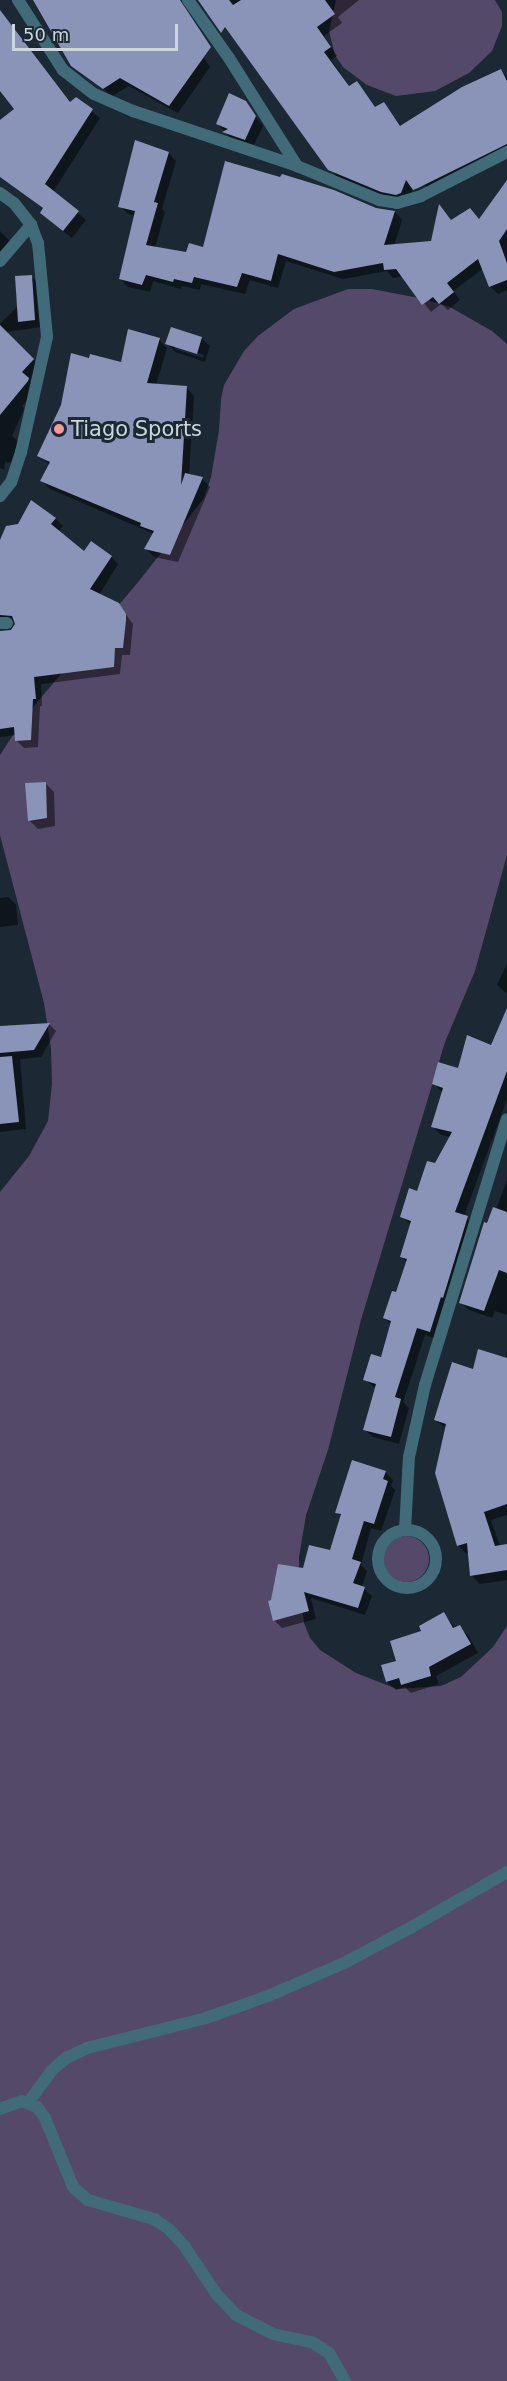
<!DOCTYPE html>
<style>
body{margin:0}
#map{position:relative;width:507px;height:2381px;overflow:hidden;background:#1c2834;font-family:"DejaVu Sans",sans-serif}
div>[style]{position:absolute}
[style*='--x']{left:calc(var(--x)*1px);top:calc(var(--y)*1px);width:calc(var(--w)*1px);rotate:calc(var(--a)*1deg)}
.green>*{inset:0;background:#554969}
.round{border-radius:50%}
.shadow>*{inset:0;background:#0007}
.building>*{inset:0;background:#8a93b8}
.street>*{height:12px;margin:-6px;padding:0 6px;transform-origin:6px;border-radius:6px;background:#416b79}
.street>.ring{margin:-6px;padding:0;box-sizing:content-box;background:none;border:12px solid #416b79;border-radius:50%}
.dots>*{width:16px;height:16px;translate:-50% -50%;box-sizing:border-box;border:3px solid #1c2834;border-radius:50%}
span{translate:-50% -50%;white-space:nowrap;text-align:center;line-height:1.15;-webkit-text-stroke:6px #1c2834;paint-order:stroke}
.poi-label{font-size:21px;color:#cdd5dd}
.left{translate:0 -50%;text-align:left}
.scale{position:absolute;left:12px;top:24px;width:166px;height:27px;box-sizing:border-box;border:3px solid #cdd5dd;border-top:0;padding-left:8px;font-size:18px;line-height:21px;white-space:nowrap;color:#cdd5dd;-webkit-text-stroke:4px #1c2834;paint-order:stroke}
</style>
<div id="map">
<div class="green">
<i style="clip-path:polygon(336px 0,495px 0,502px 12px,502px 26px,492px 51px,469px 73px,435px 91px,396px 96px,367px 85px,343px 67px,335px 55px,329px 31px)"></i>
<i style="clip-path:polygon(348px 289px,372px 289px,424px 299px,450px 307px,492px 331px,507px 344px,507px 855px,475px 971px,445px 1042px,361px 1320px,328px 1450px,306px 1515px,299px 1557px,299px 1585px,304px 1623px,310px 1638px,320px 1650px,356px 1673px,397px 1689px,441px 1686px,461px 1677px,493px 1647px,507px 1626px,507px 2381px,0 2381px,0 1192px,29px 1156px,48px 1121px,52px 1084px,51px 1048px,44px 1003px,0 835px,0 755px,24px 718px,139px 581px,204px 498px,211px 477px,219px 430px,221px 399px,224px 385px,244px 351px,258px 336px,294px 309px)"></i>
<i class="round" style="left:383px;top:1536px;width:46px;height:46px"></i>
</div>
<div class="shadow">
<i style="clip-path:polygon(34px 0,165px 0,210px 67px,178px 113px,129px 86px,112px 96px,72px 65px)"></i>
<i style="clip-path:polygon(207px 0,359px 0,338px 17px,342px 23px,324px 36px,337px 56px,331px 60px,350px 87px,357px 83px,376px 108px,383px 104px,402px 127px,501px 70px,507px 77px,507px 155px,422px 197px,415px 191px,426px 188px,425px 185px,413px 188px,409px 201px,391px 200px,338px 178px)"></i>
<i style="clip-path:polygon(6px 20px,71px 103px,76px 99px,100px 118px,53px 192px,86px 220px,72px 238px,41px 213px,44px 209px,0 177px,0 121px,16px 109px,0 89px,0 25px)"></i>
<i style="clip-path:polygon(245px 102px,263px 126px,253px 147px,232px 140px,218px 124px)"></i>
<i style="clip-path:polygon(169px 153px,176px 161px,162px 209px,165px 212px,155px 248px,187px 254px,376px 209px,395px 212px,402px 220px,394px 246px,432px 243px,440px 207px,452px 221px,470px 209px,480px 220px,507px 185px,507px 290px,498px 294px,490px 286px,484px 268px,453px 291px,460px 300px,448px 310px,441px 304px,431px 312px,403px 276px,393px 278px,387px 271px,343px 279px,286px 261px,278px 288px,250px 280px,245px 294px,201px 284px,200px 290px,182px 286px,181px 289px,153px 281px,150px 292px,128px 287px,121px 279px,136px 216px,128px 214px,120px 206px)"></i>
<i style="clip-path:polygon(0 231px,10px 241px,0 253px)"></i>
<i style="clip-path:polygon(31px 276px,39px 284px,42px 327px,5px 332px,41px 367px,30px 380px,36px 390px,22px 406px,24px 409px,12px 436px,19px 442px,16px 463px,5px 462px,4px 470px,0 468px,0 324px,18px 306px)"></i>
<i style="clip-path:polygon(evenodd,201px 338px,210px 346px,205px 362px,175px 352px,167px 343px,201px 338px,175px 345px,204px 355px,203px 358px,175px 349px,175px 345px)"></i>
<i style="clip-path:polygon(159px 340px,167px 348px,156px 385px,186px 387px,194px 396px,189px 475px,202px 479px,210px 487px,178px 562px,154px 557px,146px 549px,154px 534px,50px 489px,42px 481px,50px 465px,39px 456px,90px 360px,122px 363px)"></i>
<i style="clip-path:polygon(31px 502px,56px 519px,63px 526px,58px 532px,84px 553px,111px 557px,118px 564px,99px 595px,118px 604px,133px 624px,130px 655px,122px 655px,120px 674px,41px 684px,42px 706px,40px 706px,38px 747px,24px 748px,17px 741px,16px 735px,0 737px,0 632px,8px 633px,16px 627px,16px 622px,7px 622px,0 626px,0 543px,19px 525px)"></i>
<i style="clip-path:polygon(46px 784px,54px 792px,55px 826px,38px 829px,30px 821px)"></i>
<i style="clip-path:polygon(8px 897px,16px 905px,18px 925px,0 927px,0 898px)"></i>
<i style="clip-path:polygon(507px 964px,507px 994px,497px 985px)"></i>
<i style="clip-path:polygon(507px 1010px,507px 1099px,464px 1216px,475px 1226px,437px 1339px,425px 1335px,403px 1402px,409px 1408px,399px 1444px,373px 1437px,365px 1430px,377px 1389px,365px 1380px,382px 1359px,392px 1325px,385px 1318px,397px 1294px,407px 1262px,402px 1257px,411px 1225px,402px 1216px,451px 1137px,441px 1135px,433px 1127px,442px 1092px,434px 1084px,492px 1047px)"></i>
<i style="clip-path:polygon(49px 1024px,56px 1031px,41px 1057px,20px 1059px,26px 1129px,0 1132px,0 1027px)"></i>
<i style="clip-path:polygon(507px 1180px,507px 1315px,495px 1311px,492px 1318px,469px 1310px,461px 1303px)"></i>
<i style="clip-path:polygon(507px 1359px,507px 1515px,491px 1520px,500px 1546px,507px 1545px,507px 1580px,480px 1584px,472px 1576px,469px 1553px,466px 1554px,458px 1545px,447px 1429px,435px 1420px,474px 1371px)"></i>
<i style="clip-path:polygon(385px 1472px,393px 1480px,391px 1486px,395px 1490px,381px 1531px,371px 1528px,361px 1565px,367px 1571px,362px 1587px,372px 1596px,365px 1615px,311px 1598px,316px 1619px,282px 1628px,274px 1620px,304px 1570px,331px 1552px,342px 1517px,337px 1512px)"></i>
<i style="clip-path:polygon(444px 1614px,456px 1629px,459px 1627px,468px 1635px,478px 1653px,436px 1676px,439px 1684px,411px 1693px,405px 1687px,396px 1690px,387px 1682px,397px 1662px)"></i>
</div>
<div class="building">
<i style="clip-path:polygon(33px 0,180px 0,211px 47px,169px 106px,120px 78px,103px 89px,71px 66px)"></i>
<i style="clip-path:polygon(198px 0,229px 0,233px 5px,241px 0,325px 0,335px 14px,317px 27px,331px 47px,324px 52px,349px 86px,357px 81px,375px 107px,384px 102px,400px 126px,462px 87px,501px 69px,507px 81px,507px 144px,418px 188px,413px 190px,406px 180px,401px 193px,396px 195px,381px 192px,328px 170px,225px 27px,221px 33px)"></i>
<i style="clip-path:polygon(0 10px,70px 102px,76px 97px,93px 109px,45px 184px,79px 211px,63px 231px,40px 213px,43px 208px,0 177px,0 120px,14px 109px,0 91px)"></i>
<i style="clip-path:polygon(229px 93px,246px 101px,256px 116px,245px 140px,222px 132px,228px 129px,216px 124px)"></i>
<i style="clip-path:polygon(135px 140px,169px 152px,154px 202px,158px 203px,146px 245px,186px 252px,189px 243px,203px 247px,225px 161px,280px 177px,282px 174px,334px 190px,376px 208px,395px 211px,384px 245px,431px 241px,439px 204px,451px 220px,470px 208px,479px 219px,507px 180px,507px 229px,499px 241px,507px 263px,507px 280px,489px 287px,478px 259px,447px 283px,454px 292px,439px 304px,433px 297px,422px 305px,396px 269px,384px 270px,383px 263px,334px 272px,278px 254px,271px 281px,242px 273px,237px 287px,194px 277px,192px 283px,174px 279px,173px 282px,146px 275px,142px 285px,119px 279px,135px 211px,118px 207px)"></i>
<i style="clip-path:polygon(32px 275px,35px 320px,18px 322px,15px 276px)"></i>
<i style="clip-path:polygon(0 325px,34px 359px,22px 372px,29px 378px,28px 381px,0 415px)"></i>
<i style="clip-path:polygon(171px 327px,202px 337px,197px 354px,165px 344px)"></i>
<i style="clip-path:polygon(128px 329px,160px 338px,147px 383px,187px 386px,181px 485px,185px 473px,203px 477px,170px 555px,144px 549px,154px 531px,140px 526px,141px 523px,40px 481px,50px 462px,37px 456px,61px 405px,71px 353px,89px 358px,90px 354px,121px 362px)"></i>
<i style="clip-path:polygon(31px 500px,56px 518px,51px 524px,84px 551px,91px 541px,112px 556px,90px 589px,119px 603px,126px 614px,126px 620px,123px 648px,115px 648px,114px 667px,34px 677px,36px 699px,33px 699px,31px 740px,15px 741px,14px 727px,0 729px,0 631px,11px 630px,15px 624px,12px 616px,0 615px,0 540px,6px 526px,18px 524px)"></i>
<i style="clip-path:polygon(46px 782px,47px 818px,28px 821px,25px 783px)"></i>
<i style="clip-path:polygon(507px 1008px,507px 1071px,455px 1212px,468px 1216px,443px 1298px,441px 1297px,430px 1332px,417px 1328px,395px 1397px,401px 1399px,391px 1437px,363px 1430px,376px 1384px,363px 1380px,371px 1354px,381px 1357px,391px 1321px,383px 1318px,392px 1291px,396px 1292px,407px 1259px,400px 1257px,411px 1221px,400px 1217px,409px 1188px,417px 1191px,427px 1161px,435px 1163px,452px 1132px,431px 1127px,443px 1088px,432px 1084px,438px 1062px,458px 1068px,467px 1035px,491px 1045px)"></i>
<i style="clip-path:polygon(50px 1023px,34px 1050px,0 1053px,0 1026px)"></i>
<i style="clip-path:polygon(12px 1056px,19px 1122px,0 1124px,0 1057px)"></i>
<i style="clip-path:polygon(493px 1207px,507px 1212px,507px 1273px,499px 1270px,484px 1311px,459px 1303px,484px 1222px,487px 1223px)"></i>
<i style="clip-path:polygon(478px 1349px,507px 1358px,507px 1504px,484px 1512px,495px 1546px,507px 1544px,507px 1570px,470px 1576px,467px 1543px,457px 1546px,435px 1473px,446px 1424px,434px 1420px,452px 1362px,473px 1369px)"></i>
<i style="clip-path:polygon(352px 1460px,386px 1471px,383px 1479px,388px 1481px,374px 1524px,364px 1521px,352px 1559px,361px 1562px,353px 1583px,365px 1587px,358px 1608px,304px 1592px,309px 1611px,273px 1621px,268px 1601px,271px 1600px,278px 1564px,303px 1568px,309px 1545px,330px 1550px,341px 1514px,335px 1513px)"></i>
<i style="clip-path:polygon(444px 1612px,453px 1628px,460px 1625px,471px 1644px,429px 1667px,431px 1676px,401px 1685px,399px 1678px,386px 1682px,381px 1665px,396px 1661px,390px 1641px,421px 1631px,419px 1626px)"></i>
</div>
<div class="street">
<i style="--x:18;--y:0;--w:83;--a:57.3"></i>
<i style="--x:63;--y:70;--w:39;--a:38"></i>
<i style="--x:94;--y:94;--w:43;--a:23.6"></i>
<i style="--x:133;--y:111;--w:173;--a:18.5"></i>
<i style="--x:297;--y:166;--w:89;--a:22.5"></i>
<i style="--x:379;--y:200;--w:18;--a:9"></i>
<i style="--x:397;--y:203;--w:25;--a:-16"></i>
<i style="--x:421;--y:196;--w:97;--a:-27.1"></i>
<i style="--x:188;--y:0;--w:71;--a:54.7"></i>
<i style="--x:229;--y:58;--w:128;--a:57.8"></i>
<i style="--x:0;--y:193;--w:17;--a:36"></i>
<i style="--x:14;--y:203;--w:28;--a:52"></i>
<i style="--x:31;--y:225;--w:19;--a:69"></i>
<i style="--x:38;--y:243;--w:94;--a:84.5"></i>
<i style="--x:47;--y:337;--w:118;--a:102.7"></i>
<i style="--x:21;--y:452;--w:32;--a:108"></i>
<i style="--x:11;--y:482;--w:18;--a:128"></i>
<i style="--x:0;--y:261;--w:48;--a:-49.3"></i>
<i style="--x:0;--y:623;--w:7;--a:0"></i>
<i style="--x:405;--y:1530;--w:73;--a:-86.9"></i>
<i style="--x:409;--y:1457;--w:74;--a:-77.5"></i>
<i style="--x:425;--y:1385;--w:278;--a:-72.9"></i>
<i class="ring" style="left:378px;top:1530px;width:46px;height:46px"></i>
<i style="--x:28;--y:2103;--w:39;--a:-54"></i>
<i style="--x:51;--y:2071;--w:20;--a:-41"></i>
<i style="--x:66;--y:2058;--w:23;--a:-25"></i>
<i style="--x:87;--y:2048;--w:123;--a:-14.1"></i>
<i style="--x:206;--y:2018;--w:66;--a:-19.5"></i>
<i style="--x:268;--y:1996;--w:83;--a:-23.5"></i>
<i style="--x:344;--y:1963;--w:75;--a:-27.9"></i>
<i style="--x:410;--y:1928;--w:112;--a:-30"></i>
<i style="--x:0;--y:2109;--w:23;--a:-20"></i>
<i style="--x:22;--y:2101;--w:16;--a:22"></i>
<i style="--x:37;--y:2107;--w:14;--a:54"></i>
<i style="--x:45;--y:2118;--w:74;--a:67.9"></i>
<i style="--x:73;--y:2187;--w:20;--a:41"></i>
<i style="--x:88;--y:2200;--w:69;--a:16.1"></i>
<i style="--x:154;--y:2219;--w:18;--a:34"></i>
<i style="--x:169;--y:2229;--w:24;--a:48"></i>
<i style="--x:185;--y:2247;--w:58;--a:56.3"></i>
<i style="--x:217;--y:2295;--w:28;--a:46"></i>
<i style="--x:236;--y:2315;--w:42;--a:27.2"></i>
<i style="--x:273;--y:2334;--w:40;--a:12"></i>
<i style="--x:312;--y:2342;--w:20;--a:33"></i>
<i style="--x:329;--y:2353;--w:32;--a:60"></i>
</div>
<div class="dots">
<i style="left:59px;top:429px;background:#f59b97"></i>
</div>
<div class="poi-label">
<span class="left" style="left:71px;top:429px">Tiago Sports</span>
</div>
<div class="scale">50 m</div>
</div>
